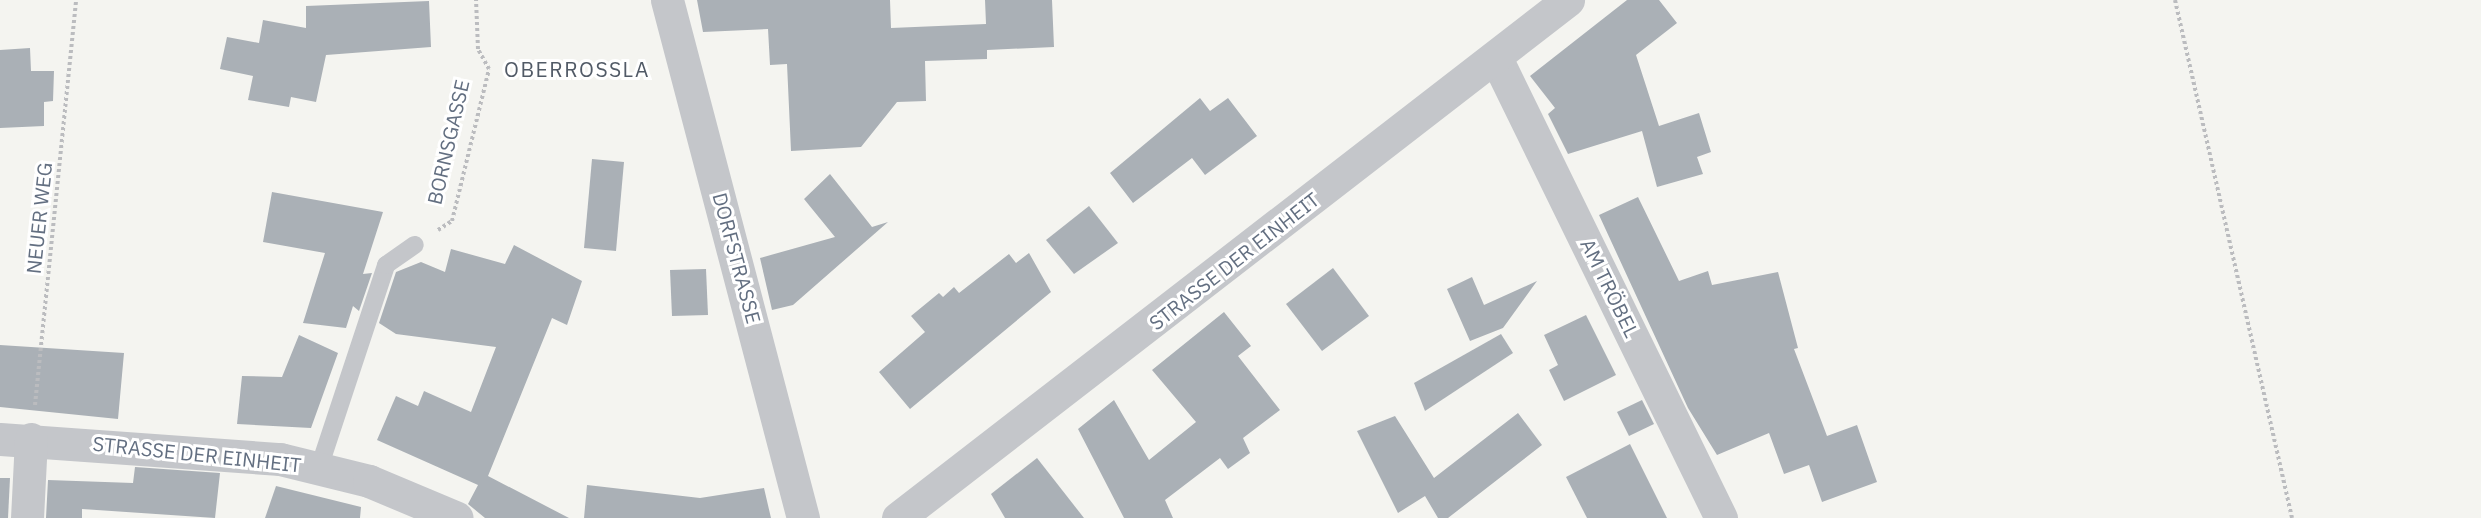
<!DOCTYPE html>
<meta charset="utf-8">
<style>
body{margin:0}
#map{position:relative;width:2481px;height:518px;overflow:hidden;background:#f4f4f0;font-family:"IBM Plex Sans",sans-serif}
div>[style]{position:absolute}
[style*='--x']{left:calc(var(--x)*1px);top:calc(var(--y)*1px);width:calc(var(--w)*1px);rotate:calc(var(--a)*1deg)}
.building>*{inset:0;background:#aab0b6}
.path>*{height:4px;margin-top:-2px;transform-origin:0;background:repeating-linear-gradient(90deg,#bbbcbf 0 3px,transparent 0 6px)}
.lane>*{height:18px;margin:-9px;padding:0 9px;transform-origin:9px;border-radius:9px;background:#c4c6ca}
.street>*{height:33px;margin:-16.5px;padding:0 16.5px;transform-origin:16.5px;border-radius:16.5px;background:#c4c6ca}
span{translate:-50% -50%;white-space:nowrap;text-align:center;line-height:1.15;-webkit-text-stroke:6px #fff;paint-order:stroke}
.street-label{font-size:20px;color:#636f81}
.neighbourhood-label{font-size:21px;color:#515a66;letter-spacing:1.5px}
</style>
<div id="map">
<div class="building">
<i style="clip-path:polygon(697px 0,890px 0,891px 28px,986px 24px,985px 0,1052px 0,1054px 47px,987px 50px,987px 43px,987px 59px,925px 61px,926px 101px,897px 102px,861px 147px,791px 151px,787px 64px,770px 65px,768px 29px,703px 32px)"></i>
<i style="clip-path:polygon(1627px 0,1659px 0,1677px 23px,1636px 55px,1659px 126px,1699px 113px,1711px 152px,1697px 157px,1703px 174px,1657px 187px,1642px 131px,1568px 154px,1548px 114px,1555px 108px,1530px 76px)"></i>
<i style="clip-path:polygon(429px 1px,431px 47px,326px 55px,316px 102px,291px 97px,289px 107px,248px 100px,253px 76px,220px 69px,227px 37px,259px 43px,263px 20px,306px 28px,306px 6px)"></i>
<i style="clip-path:polygon(30px 48px,31px 71px,54px 71px,53px 101px,44px 102px,44px 126px,0 128px,0 50px)"></i>
<i style="clip-path:polygon(1200px 98px,1210px 111px,1228px 98px,1257px 136px,1205px 175px,1192px 158px,1133px 203px,1110px 173px)"></i>
<i style="clip-path:polygon(592px 159px,624px 162px,616px 251px,584px 248px)"></i>
<i style="clip-path:polygon(830px 174px,872px 227px,888px 222px,793px 305px,772px 310px,760px 258px,835px 237px,804px 199px)"></i>
<i style="clip-path:polygon(272px 192px,383px 212px,363px 274px,372px 273px,359px 311px,353px 306px,346px 328px,303px 323px,325px 253px,263px 242px)"></i>
<i style="clip-path:polygon(1638px 197px,1679px 281px,1708px 271px,1712px 285px,1778px 272px,1798px 348px,1794px 349px,1827px 436px,1857px 425px,1877px 482px,1822px 502px,1809px 465px,1784px 474px,1769px 433px,1717px 455px,1688px 408px,1599px 215px)"></i>
<i style="clip-path:polygon(1089px 206px,1118px 243px,1074px 274px,1046px 240px)"></i>
<i style="clip-path:polygon(514px 245px,582px 281px,567px 325px,552px 318px,488px 476px,569px 518px,485px 518px,468px 504px,478px 485px,377px 440px,396px 396px,418px 406px,424px 391px,471px 412px,496px 347px,396px 334px,379px 323px,396px 272px,421px 262px,445px 272px,451px 249px,505px 264px)"></i>
<i style="clip-path:polygon(1029px 253px,1051px 292px,910px 409px,879px 372px,925px 332px,911px 316px,939px 293px,943px 297px,954px 287px,959px 293px,1009px 254px,1016px 263px)"></i>
<i style="clip-path:polygon(1333px 268px,1369px 316px,1322px 351px,1286px 304px)"></i>
<i style="clip-path:polygon(706px 269px,708px 315px,672px 316px,670px 270px)"></i>
<i style="clip-path:polygon(1472px 277px,1484px 305px,1537px 281px,1503px 328px,1470px 341px,1447px 289px)"></i>
<i style="clip-path:polygon(1224px 312px,1251px 346px,1238px 356px,1280px 410px,1243px 438px,1250px 453px,1228px 469px,1220px 458px,1165px 500px,1173px 518px,1124px 518px,1078px 429px,1114px 400px,1149px 460px,1196px 422px,1152px 370px)"></i>
<i style="clip-path:polygon(1586px 315px,1616px 375px,1564px 401px,1549px 370px,1558px 365px,1544px 335px)"></i>
<i style="clip-path:polygon(1501px 334px,1513px 353px,1425px 411px,1414px 383px)"></i>
<i style="clip-path:polygon(299px 335px,338px 353px,311px 428px,237px 424px,242px 376px,282px 377px)"></i>
<i style="clip-path:polygon(0 345px,124px 353px,118px 419px,0 407px)"></i>
<i style="clip-path:polygon(1642px 400px,1654px 424px,1629px 436px,1617px 412px)"></i>
<i style="clip-path:polygon(1518px 413px,1542px 445px,1448px 518px,1438px 518px,1425px 496px,1398px 513px,1357px 431px,1395px 416px,1434px 478px)"></i>
<i style="clip-path:polygon(1630px 444px,1667px 518px,1587px 518px,1566px 477px)"></i>
<i style="clip-path:polygon(1037px 458px,1084px 518px,1005px 518px,991px 494px)"></i>
<i style="clip-path:polygon(135px 467px,220px 473px,215px 518px,82px 509px,82px 518px,46px 518px,48px 480px,133px 483px)"></i>
<i style="clip-path:polygon(0 478px,10px 478px,8px 518px,0 518px)"></i>
<i style="clip-path:polygon(587px 485px,700px 498px,764px 488px,771px 518px,584px 518px)"></i>
<i style="clip-path:polygon(276px 486px,361px 507px,360px 518px,265px 518px)"></i>
</div>
<div class="path">
<i style="--x:2175;--y:0;--w:531;--a:77.27"></i>
<i style="--x:438;--y:230;--w:17;--a:-33"></i>
<i style="--x:452;--y:221;--w:156;--a:-76.3"></i>
<i style="--x:489;--y:69;--w:23;--a:-119"></i>
<i style="--x:478;--y:49;--w:49;--a:-92.3"></i>
<i style="--x:35;--y:405;--w:407;--a:-84.2"></i>
</div>
<div class="lane">
<i style="--x:319;--y:468;--w:214;--a:-71.7"></i>
<i style="--x:386;--y:265;--w:35;--a:-35"></i>
</div>
<div class="street">
<i style="--x:667;--y:0;--w:536;--a:75.29"></i>
<i style="--x:1497;--y:60;--w:510;--a:63.94"></i>
<i style="--x:0;--y:439;--w:281;--a:4.1"></i>
<i style="--x:280;--y:459;--w:92;--a:13.9"></i>
<i style="--x:369;--y:481;--w:95;--a:22.8"></i>
<i style="--x:27;--y:518;--w:79;--a:-87.1"></i>
<i style="--x:898;--y:518;--w:847;--a:-37.71"></i>
</div>
<div class="street-label">
<span style="left:448px;top:142px;rotate:-77deg">BORNSGASSE</span>
<span style="left:39px;top:218px;rotate:-84deg">NEUER WEG</span>
<span style="left:737px;top:258px;rotate:75deg">DORFSTRASSE</span>
<span style="left:1234px;top:261px;rotate:-38deg">STRASSE DER EINHEIT</span>
<span style="left:1610px;top:288px;rotate:64deg">AM TRÖBEL</span>
<span style="left:197px;top:454px;rotate:6deg">STRASSE DER EINHEIT</span>
</div>
<div class="neighbourhood-label">
<span style="left:577px;top:69px">OBERROSSLA</span>
</div>
</div>
